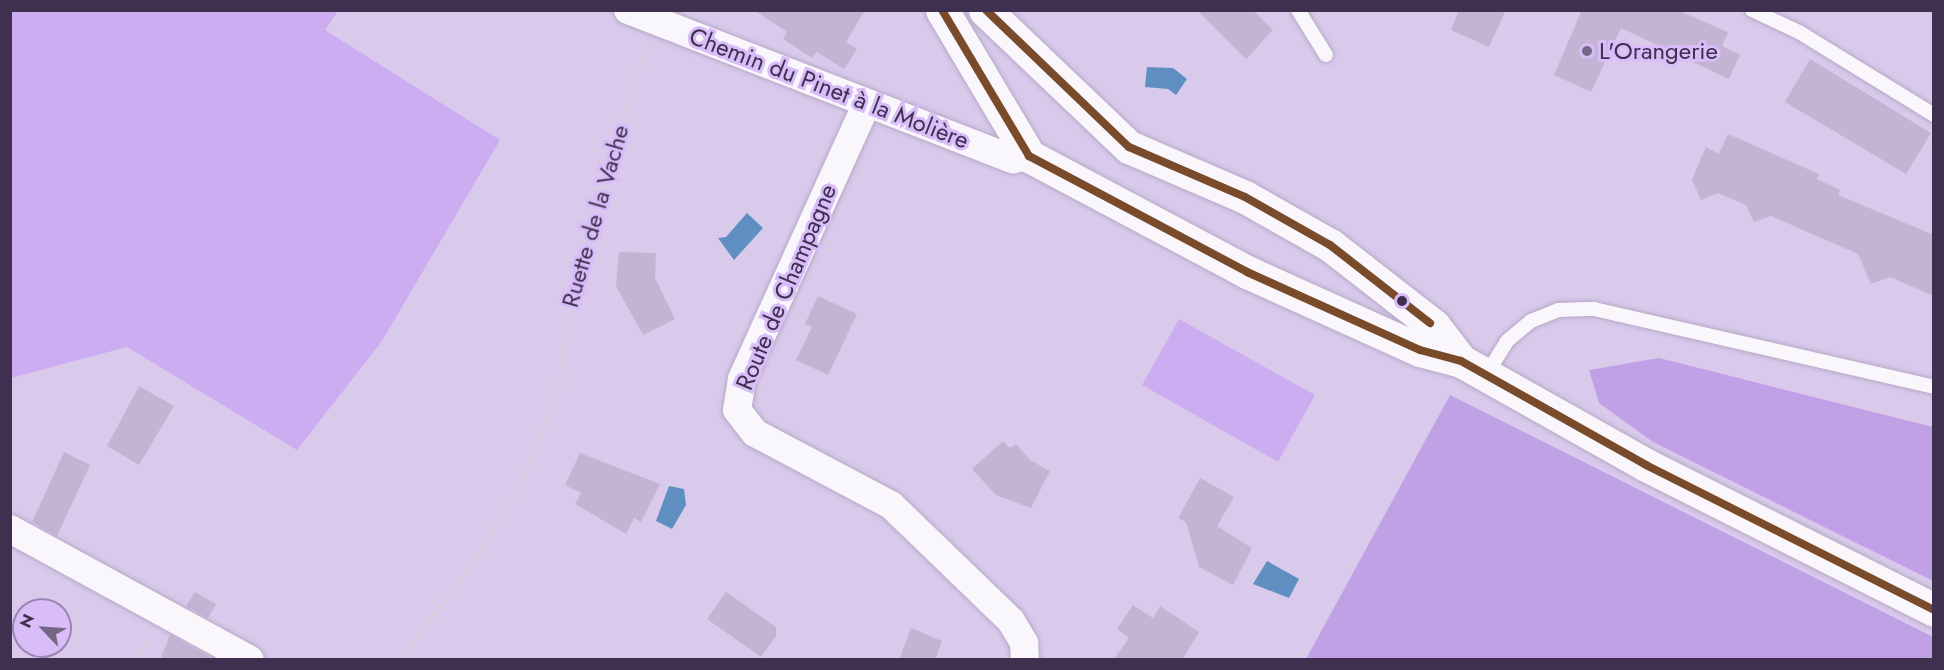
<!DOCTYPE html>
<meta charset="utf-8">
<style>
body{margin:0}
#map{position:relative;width:1944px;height:670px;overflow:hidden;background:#d9caec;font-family:Jost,sans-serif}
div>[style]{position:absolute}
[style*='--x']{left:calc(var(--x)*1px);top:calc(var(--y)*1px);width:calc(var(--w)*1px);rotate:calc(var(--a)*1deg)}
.green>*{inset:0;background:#cdadf1}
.forest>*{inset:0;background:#c1a1e5}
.water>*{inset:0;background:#5f8fc1}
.building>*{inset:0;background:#c2b4d2}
.path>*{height:4px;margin-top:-2px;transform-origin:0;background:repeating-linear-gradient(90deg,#d4cfd9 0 4.5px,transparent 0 9px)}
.roads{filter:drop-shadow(0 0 2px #b6a9c5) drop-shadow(0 0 2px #b6a9c5)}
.lane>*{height:14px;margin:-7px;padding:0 7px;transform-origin:7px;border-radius:7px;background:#f9f7fc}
.street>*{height:28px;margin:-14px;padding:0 14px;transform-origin:14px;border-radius:14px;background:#f9f7fc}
.secondary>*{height:33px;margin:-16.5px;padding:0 16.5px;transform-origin:16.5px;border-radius:16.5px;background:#f9f7fc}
.bus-1>*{height:8px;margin:-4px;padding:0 4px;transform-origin:4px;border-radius:4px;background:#7a4b2a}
.dots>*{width:16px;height:16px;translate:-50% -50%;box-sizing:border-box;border:3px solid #d8bdf9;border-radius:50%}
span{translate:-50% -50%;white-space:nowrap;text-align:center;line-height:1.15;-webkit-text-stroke:6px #d8bdf9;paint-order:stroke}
.poi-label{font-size:24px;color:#3e304e}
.left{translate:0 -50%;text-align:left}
.street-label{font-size:24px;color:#3e304e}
.frame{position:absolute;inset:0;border:12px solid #3e304e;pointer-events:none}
.north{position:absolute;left:12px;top:598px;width:60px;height:60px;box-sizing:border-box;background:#d8bdf9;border:2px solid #9a85b5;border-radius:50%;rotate:295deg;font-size:16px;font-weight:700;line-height:24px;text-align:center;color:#3e304e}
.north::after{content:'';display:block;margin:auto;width:21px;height:27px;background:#746685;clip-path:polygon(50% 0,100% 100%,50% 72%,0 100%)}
</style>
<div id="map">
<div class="green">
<i style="clip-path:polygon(11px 10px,338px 11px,325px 30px,500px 140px,382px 341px,297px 450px,127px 347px,11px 378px)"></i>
<i style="clip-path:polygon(1179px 319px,1315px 395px,1278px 462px,1142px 385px)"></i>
</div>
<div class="forest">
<i style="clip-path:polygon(1659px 358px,1933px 427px,1933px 581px,1653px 442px,1599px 403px,1589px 370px)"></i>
<i style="clip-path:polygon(1450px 395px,1933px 637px,1933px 659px,1306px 659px)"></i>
</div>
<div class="water">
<i style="clip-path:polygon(1147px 67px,1173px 68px,1187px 79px,1176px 95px,1168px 89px,1145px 87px)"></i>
<i style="clip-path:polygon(747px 213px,763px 228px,734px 260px,718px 238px,726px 237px)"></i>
<i style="clip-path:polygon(669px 486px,684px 489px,686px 505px,672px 529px,656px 521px)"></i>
<i style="clip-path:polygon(1267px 561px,1299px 579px,1289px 598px,1253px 584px)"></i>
</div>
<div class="building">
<i style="clip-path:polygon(754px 10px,865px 10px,846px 42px,857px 49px,844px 69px,817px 52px,812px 58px,783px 39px,787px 32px)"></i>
<i style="clip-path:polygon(1197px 10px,1253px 10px,1273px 30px,1246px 59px)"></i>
<i style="clip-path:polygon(1459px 10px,1506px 10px,1489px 47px,1451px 30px)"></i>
<i style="clip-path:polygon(1582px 10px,1677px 10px,1728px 32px,1722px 46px,1740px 55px,1729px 79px,1621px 28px,1591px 92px,1554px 75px)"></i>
<i style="clip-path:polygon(1810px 59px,1931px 133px,1906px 174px,1785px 102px)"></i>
<i style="clip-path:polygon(1728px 134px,1819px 174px,1817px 179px,1840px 190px,1838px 195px,1934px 235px,1934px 296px,1890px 277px,1871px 284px,1858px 254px,1771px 216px,1754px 222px,1746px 205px,1718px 193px,1701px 200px,1692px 180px,1699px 163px,1706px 147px,1719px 154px)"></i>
<i style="clip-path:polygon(619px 252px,656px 253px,655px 278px,675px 319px,643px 335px,616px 286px)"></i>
<i style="clip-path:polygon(818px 296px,857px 314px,828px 375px,796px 360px,812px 327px,805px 324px)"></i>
<i style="clip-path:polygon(139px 386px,174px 406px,139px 465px,107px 446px)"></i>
<i style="clip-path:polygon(1003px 441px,1010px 448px,1016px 444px,1030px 460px,1050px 471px,1031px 508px,996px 495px,972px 469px)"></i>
<i style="clip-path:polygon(64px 452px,90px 465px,57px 536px,32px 522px)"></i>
<i style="clip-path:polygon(580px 453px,660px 484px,641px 522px,634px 518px,626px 534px,575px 504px,581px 493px,565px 485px)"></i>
<i style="clip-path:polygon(1200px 478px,1234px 497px,1217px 526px,1252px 548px,1233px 585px,1199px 567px,1186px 522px,1178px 518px)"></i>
<i style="clip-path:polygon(195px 592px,216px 604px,208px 618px,186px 606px)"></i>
<i style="clip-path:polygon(726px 592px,776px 627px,776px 636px,761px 657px,707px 619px)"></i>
<i style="clip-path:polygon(1133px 605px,1153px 618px,1160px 606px,1199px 632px,1182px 660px,1113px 660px,1129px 638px,1117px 629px)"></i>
<i style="clip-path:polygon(911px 628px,942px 641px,935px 660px,899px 660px)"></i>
<i style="clip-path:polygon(170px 635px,215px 660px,160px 660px)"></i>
</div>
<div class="path">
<i style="--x:137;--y:660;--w:26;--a:-65"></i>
<i style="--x:401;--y:660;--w:132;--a:-53.3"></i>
<i style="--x:480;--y:554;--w:95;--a:-60.5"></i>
<i style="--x:527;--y:471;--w:100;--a:-69.6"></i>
<i style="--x:562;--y:377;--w:60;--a:-86.2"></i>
<i style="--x:566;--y:317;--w:59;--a:-78.3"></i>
<i style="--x:578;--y:259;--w:93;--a:-70.6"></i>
<i style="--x:609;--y:171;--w:85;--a:-75"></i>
<i style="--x:631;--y:89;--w:46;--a:-66.8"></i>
</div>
<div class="roads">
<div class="lane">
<i style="--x:1298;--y:10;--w:53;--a:58.1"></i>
<i style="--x:1752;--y:10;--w:52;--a:25.1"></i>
<i style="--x:1799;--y:32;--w:158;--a:31.6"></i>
<i style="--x:1486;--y:375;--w:40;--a:-58"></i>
<i style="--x:1507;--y:341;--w:31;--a:-40"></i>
<i style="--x:1531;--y:321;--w:29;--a:-22"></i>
<i style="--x:1558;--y:310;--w:36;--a:-2"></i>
<i style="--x:1594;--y:309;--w:349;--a:12.9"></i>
</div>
<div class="street">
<i style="--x:628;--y:10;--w:413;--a:21.2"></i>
<i style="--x:1013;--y:159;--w:16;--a:-11"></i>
<i style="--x:867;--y:103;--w:303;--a:114.4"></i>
<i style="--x:742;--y:379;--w:31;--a:99"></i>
<i style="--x:737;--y:410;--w:29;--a:52"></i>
<i style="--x:755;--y:433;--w:154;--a:27.9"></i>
<i style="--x:891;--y:505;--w:167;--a:44"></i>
<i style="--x:1011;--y:621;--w:26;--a:59"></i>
<i style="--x:1024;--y:643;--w:17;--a:87"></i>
<i style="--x:10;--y:529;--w:273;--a:28.6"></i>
</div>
<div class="secondary">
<i style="--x:942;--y:10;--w:170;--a:59.2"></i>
<i style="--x:1029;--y:156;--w:247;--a:28"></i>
<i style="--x:1247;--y:272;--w:190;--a:24.3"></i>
<i style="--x:1420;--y:350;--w:42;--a:15"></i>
<i style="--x:1461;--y:361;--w:212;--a:29.3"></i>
<i style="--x:1646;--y:465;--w:322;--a:26.7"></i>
<i style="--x:985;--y:10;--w:199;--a:43.6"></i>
<i style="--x:1129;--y:147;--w:126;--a:23.3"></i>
<i style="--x:1245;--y:197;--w:98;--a:29.5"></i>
<i style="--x:1330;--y:245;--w:132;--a:37.9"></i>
<i style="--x:1434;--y:326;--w:44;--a:52.4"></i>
</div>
</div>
<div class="bus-1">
<i style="--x:942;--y:10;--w:170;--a:59.2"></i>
<i style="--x:1029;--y:156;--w:247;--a:28"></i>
<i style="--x:1247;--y:272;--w:190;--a:24.3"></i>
<i style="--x:1420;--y:350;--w:42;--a:15"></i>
<i style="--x:1461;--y:361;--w:212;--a:29.3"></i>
<i style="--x:1646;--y:465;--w:322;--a:26.7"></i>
<i style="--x:986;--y:10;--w:198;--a:43.8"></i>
<i style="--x:1129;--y:147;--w:126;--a:23.3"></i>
<i style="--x:1245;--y:197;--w:98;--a:29.5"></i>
<i style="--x:1330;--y:245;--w:127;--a:38"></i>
</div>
<div class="dots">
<i style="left:1587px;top:51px;background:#746685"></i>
<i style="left:1402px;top:301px;background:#3e304e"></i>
</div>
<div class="poi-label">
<span class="left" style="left:1599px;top:51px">L'Orangerie</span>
</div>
<div class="street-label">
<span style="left:829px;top:88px;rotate:21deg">Chemin du Pinet à la Molière</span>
<span style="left:595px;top:216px;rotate:-74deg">Ruette de la Vache</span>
<span style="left:786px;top:287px;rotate:-67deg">Route de Champagne</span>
</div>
<div class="frame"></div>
<div class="north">N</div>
</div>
